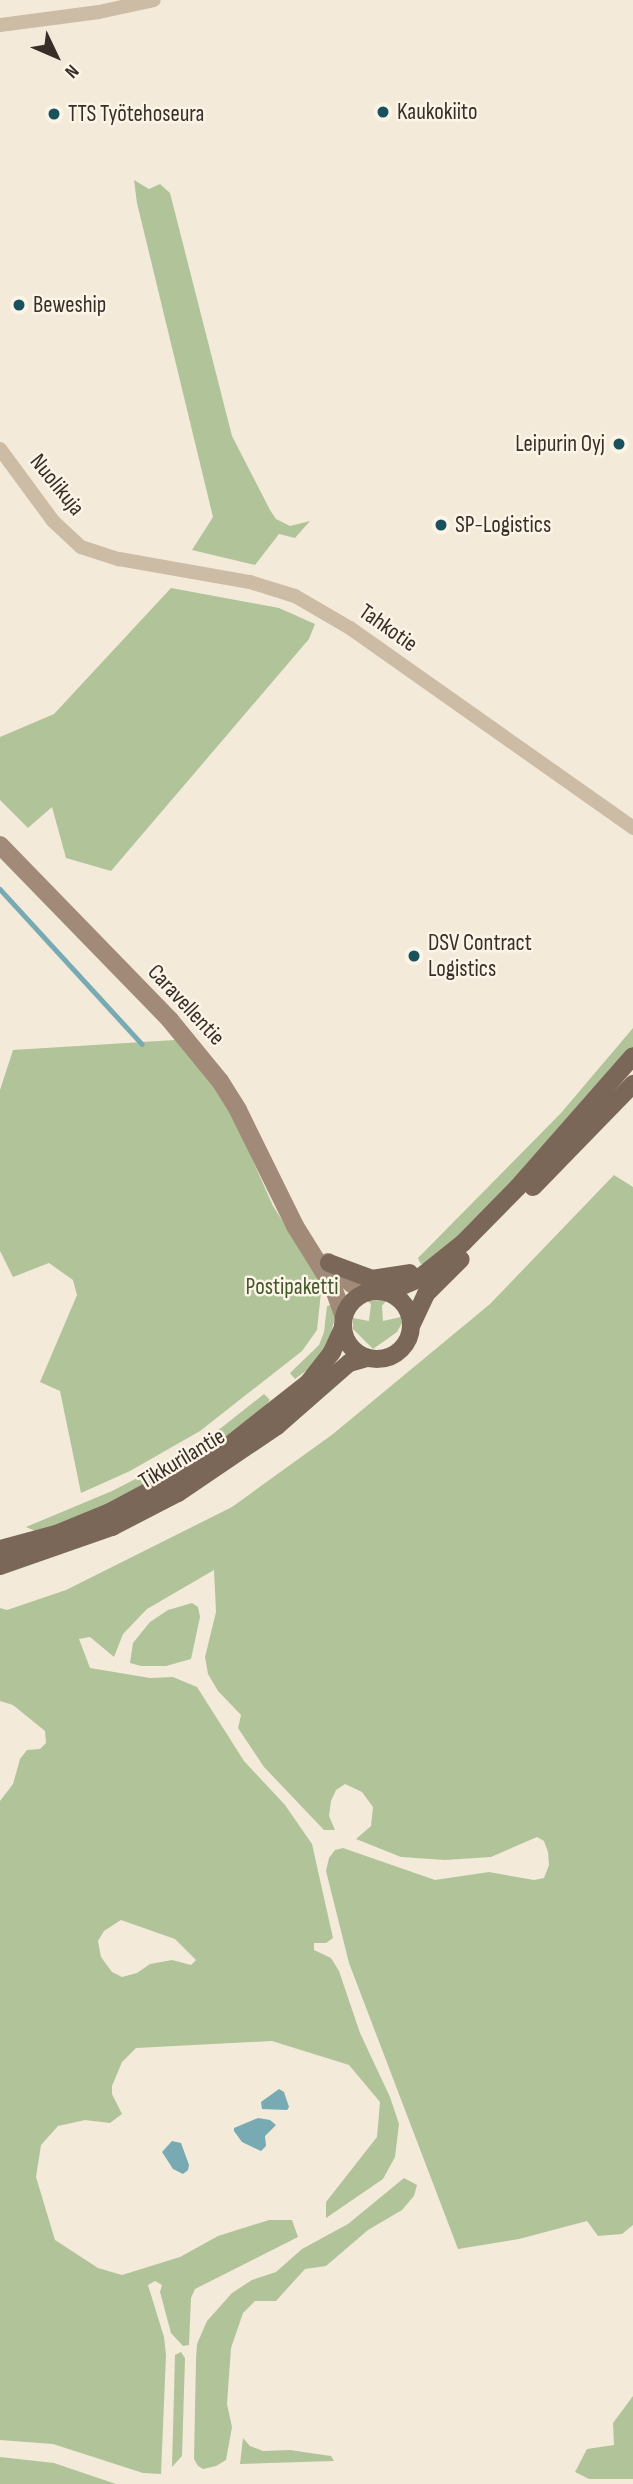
<!DOCTYPE html>
<meta charset="utf-8">
<style>
body{margin:0}
#map{position:relative;width:633px;height:2484px;overflow:hidden;background:#f4eada;font-family:"Sofia Sans Condensed",sans-serif}
div>[style]{position:absolute}
[style*='--x']{left:calc(var(--x)*1px);top:calc(var(--y)*1px);width:calc(var(--w)*1px);rotate:calc(var(--a)*1deg)}
.green>*{inset:0;background:#b1c499}
.water>*{inset:0;background:#77aab3}
.stream>*{height:4.5px;margin:-2.25px;padding:0 2.25px;transform-origin:2.25px;border-radius:2.25px;background:#77aab3}
.minor>*{height:14px;margin:-7px;padding:0 7px;transform-origin:7px;border-radius:7px;background:#cdbca5}
.secondary>*{height:18px;margin:-9px;padding:0 9px;transform-origin:9px;border-radius:9px;background:#a18a77}
.primary>*{height:18px;margin:-9px;padding:0 9px;transform-origin:9px;border-radius:9px;background:#7b6757}
.primary>.ring{margin:-9px;padding:0;box-sizing:content-box;background:none;border:18px solid #7b6757;border-radius:50%}
.dots>*{width:19px;height:19px;translate:-50% -50%;box-sizing:border-box;border:4px solid #fbf4e7;border-radius:50%}
span{translate:-50% -50%;white-space:nowrap;text-align:center;line-height:1.15;-webkit-text-stroke:5px #fbf4e7;paint-order:stroke}
.poi-label{font-size:23px;color:#382e27}
.left{translate:0 -50%;text-align:left}
.right{translate:-100% -50%;text-align:right}
.street-label{font-size:23px;color:#382e27}
.park-label{font-size:23px;color:#425829}
.north{position:absolute;left:21px;top:21px;width:70px;height:70px;-webkit-text-stroke:5px #fbf4e7;paint-order:stroke;rotate:134deg;font-size:19px;font-weight:700;line-height:28px;text-align:center;color:#382e27}
.north::after{content:'';display:block;margin:auto;width:24px;height:32px;background:#382e27;clip-path:polygon(50% 0,100% 100%,50% 72%,0 100%)}
</style>
<div id="map">
<div class="green">
<i style="clip-path:polygon(134px 180px,149px 189px,160px 184px,170px 193px,232px 436px,270px 510px,276px 519px,290px 526px,310px 521px,295px 538px,279px 534px,255px 565px,192px 550px,213px 517px,137px 203px)"></i>
<i style="clip-path:polygon(171px 588px,279px 608px,315px 624px,309px 639px,111px 871px,66px 858px,52px 807px,28px 828px,0 800px,0 737px,54px 714px)"></i>
<i style="clip-path:polygon(633px 1028px,633px 1048px,494px 1205px,426px 1266px,420px 1263px,418px 1258px,561px 1113px)"></i>
<i style="clip-path:polygon(175px 1040px,206px 1075px,236px 1123px,273px 1206px,322px 1283px,317px 1330px,302px 1351px,200px 1431px,130px 1471px,81px 1493px,60px 1391px,40px 1382px,77px 1295px,73px 1280px,49px 1263px,13px 1277px,0 1251px,0 1090px,13px 1050px)"></i>
<i style="clip-path:polygon(evenodd,614px 1175px,633px 1187px,633px 2225px,622px 2234px,598px 2236px,587px 2221px,519px 2239px,458px 2249px,349px 1963px,326px 1871px,329px 1858px,335px 1850px,343px 1848px,435px 1880px,489px 1872px,534px 1880px,544px 1878px,549px 1865px,548px 1852px,544px 1841px,537px 1837px,491px 1857px,445px 1860px,401px 1857px,356px 1839px,371px 1826px,373px 1807px,362px 1792px,345px 1784px,336px 1790px,331px 1801px,329px 1816px,335px 1830px,324px 1830px,264px 1767px,238px 1728px,241px 1715px,218px 1691px,208px 1674px,205px 1657px,216px 1612px,214px 1570px,147px 1609px,123px 1634px,114px 1657px,90px 1637px,79px 1639px,90px 1668px,150px 1678px,173px 1677px,197px 1687px,244px 1761px,285px 1805px,312px 1844px,333px 1938px,326px 1943px,314px 1943px,314px 1950px,331px 1958px,339px 1971px,360px 2033px,390px 2097px,399px 2124px,395px 2157px,383px 2179px,326px 2218px,326px 2202px,377px 2137px,380px 2102px,349px 2065px,272px 2041px,136px 2048px,122px 2062px,112px 2086px,112px 2094px,122px 2114px,110px 2123px,85px 2120px,58px 2126px,41px 2145px,36px 2177px,55px 2240px,98px 2268px,122px 2275px,180px 2257px,218px 2236px,269px 2220px,292px 2220px,298px 2237px,195px 2289px,191px 2298px,189px 2345px,183px 2346px,171px 2333px,160px 2292px,162px 2285px,155px 2281px,148px 2285px,164px 2337px,166px 2355px,161px 2474px,143px 2473px,53px 2444px,0 2440px,0 1801px,13px 1784px,20px 1759px,27px 1750px,40px 1749px,46px 1743px,45px 1731px,13px 1705px,0 1701px,0 1608px,7px 1610px,66px 1590px,232px 1507px,333px 1434px,490px 1304px,614px 1175px,121px 1920px,175px 1939px,196px 1960px,191px 1965px,172px 1960px,150px 1964px,137px 1973px,122px 1977px,112px 1972px,101px 1957px,98px 1941px,104px 1931px,121px 1920px)"></i>
<i style="clip-path:polygon(381px 1300px,386px 1301px,382px 1306px,383px 1321px,401px 1317px,402px 1323px,397px 1332px,373px 1349px,353px 1329px,353px 1318px,369px 1321px,371px 1304px,368px 1301px)"></i>
<i style="clip-path:polygon(333px 1304px,335px 1318px,327px 1347px,311px 1367px,295px 1379px,290px 1373px,319px 1345px,324px 1332px,327px 1306px)"></i>
<i style="clip-path:polygon(264px 1394px,270px 1400px,251px 1424px,189px 1464px,74px 1522px,35px 1531px,26px 1527px,112px 1491px,163px 1465px,221px 1428px)"></i>
<i style="clip-path:polygon(192px 1603px,198px 1607px,200px 1617px,191px 1659px,166px 1666px,141px 1666px,130px 1663px,133px 1643px,150px 1622px,168px 1610px)"></i>
<i style="clip-path:polygon(404px 2178px,417px 2185px,414px 2196px,402px 2210px,368px 2230px,326px 2266px,305px 2269px,276px 2301px,255px 2301px,243px 2313px,231px 2348px,227px 2404px,232px 2427px,226px 2460px,216px 2466px,203px 2469px,198px 2466px,194px 2459px,196px 2359px,197px 2344px,207px 2321px,232px 2293px,252px 2280px,276px 2272px,302px 2249px,348px 2224px)"></i>
<i style="clip-path:polygon(181px 2352px,185px 2358px,182px 2456px,172px 2467px,175px 2355px)"></i>
<i style="clip-path:polygon(633px 2396px,633px 2479px,589px 2479px,575px 2472px,587px 2449px,614px 2445px,613px 2423px)"></i>
<i style="clip-path:polygon(243px 2438px,250px 2446px,263px 2451px,290px 2450px,331px 2456px,334px 2461px,240px 2464px)"></i>
<i style="clip-path:polygon(0 2457px,54px 2463px,116px 2484px,0 2484px)"></i>
</div>
<div class="water">
<i style="clip-path:polygon(279px 2089px,284px 2092px,289px 2107px,287px 2110px,262px 2109px,261px 2102px)"></i>
<i style="clip-path:polygon(258px 2118px,270px 2120px,276px 2125px,265px 2136px,266px 2146px,261px 2151px,242px 2142px,234px 2131px,234px 2128px)"></i>
<i style="clip-path:polygon(172px 2141px,181px 2143px,189px 2165px,188px 2170px,183px 2174px,173px 2169px,162px 2152px)"></i>
</div>
<div class="stream">
<i style="--x:0;--y:889;--w:210;--a:47.5"></i>
</div>
<div class="minor">
<i style="--x:0;--y:25;--w:100;--a:-7.5"></i>
<i style="--x:99;--y:12;--w:56;--a:-12.3"></i>
<i style="--x:0;--y:449;--w:89;--a:53.6"></i>
<i style="--x:53;--y:521;--w:38;--a:43"></i>
<i style="--x:81;--y:547;--w:40;--a:18"></i>
<i style="--x:119;--y:559;--w:133;--a:10"></i>
<i style="--x:250;--y:582;--w:47;--a:17.3"></i>
<i style="--x:295;--y:596;--w:64;--a:30.2"></i>
<i style="--x:350;--y:628;--w:347;--a:35.2"></i>
</div>
<div class="secondary">
<i style="--x:0;--y:845;--w:244;--a:45.8"></i>
<i style="--x:170;--y:1020;--w:79;--a:50.7"></i>
<i style="--x:220;--y:1081;--w:34;--a:58"></i>
<i style="--x:238;--y:1110;--w:129;--a:63.8"></i>
<i style="--x:295;--y:1226;--w:72;--a:58.1"></i>
<i style="--x:333;--y:1287;--w:30;--a:70"></i>
<i style="--x:328;--y:1262;--w:33;--a:43"></i>
<i style="--x:352;--y:1284;--w:19;--a:18"></i>
</div>
<div class="primary">
<i style="--x:533;--y:1187;--w:144;--a:-45.8"></i>
<i style="--x:329;--y:1263;--w:46;--a:20.4"></i>
<i style="--x:372;--y:1279;--w:38;--a:-9"></i>
<i class="ring" style="left:343px;top:1291px;width:50px;height:50px"></i>
<i style="--x:388;--y:1292;--w:33;--a:-23"></i>
<i style="--x:418;--y:1279;--w:58;--a:-38.7"></i>
<i style="--x:463;--y:1243;--w:78;--a:-45.5"></i>
<i style="--x:518;--y:1187;--w:174;--a:-48.7"></i>
<i style="--x:412;--y:1324;--w:33;--a:-65"></i>
<i style="--x:426;--y:1294;--w:49;--a:-45"></i>
<i style="--x:0;--y:1549;--w:58;--a:-15"></i>
<i style="--x:56;--y:1534;--w:58;--a:-22.2"></i>
<i style="--x:110;--y:1512;--w:123;--a:-28.2"></i>
<i style="--x:218;--y:1454;--w:115;--a:-38.3"></i>
<i style="--x:308;--y:1383;--w:39;--a:-52"></i>
<i style="--x:332;--y:1352;--w:24;--a:-66"></i>
<i style="--x:0;--y:1566;--w:119;--a:-19.2"></i>
<i style="--x:112;--y:1527;--w:74;--a:-27.3"></i>
<i style="--x:178;--y:1493;--w:120;--a:-34.1"></i>
<i style="--x:277;--y:1426;--w:96;--a:-41.2"></i>
<i style="--x:349;--y:1363;--w:19;--a:-16"></i>
</div>
<div class="dots">
<i style="left:383px;top:112px;background:#19515d"></i>
<i style="left:54px;top:114px;background:#19515d"></i>
<i style="left:19px;top:305px;background:#19515d"></i>
<i style="left:619px;top:444px;background:#19515d"></i>
<i style="left:441px;top:525px;background:#19515d"></i>
<i style="left:414px;top:956px;background:#19515d"></i>
</div>
<div class="poi-label">
<span class="left" style="left:397px;top:112px">Kaukokiito</span>
<span class="left" style="left:68px;top:114px">TTS Työtehoseura</span>
<span class="left" style="left:33px;top:305px">Beweship</span>
<span class="right" style="left:605px;top:444px">Leipurin Oyj</span>
<span class="left" style="left:455px;top:525px">SP-Logistics</span>
<span class="left" style="left:428px;top:956px">DSV Contract<br>Logistics</span>
</div>
<div class="street-label">
<span style="left:57px;top:485px;rotate:51deg">Nuolikuja</span>
<span style="left:388px;top:628px;rotate:35deg">Tahkotie</span>
<span style="left:186px;top:1005px;rotate:47deg">Caravellentie</span>
<span style="left:182px;top:1459px;rotate:-31deg">Tikkurilantie</span>
</div>
<div class="park-label">
<span style="left:292px;top:1287px">Postipaketti</span>
</div>
<div class="north">N</div>
</div>
